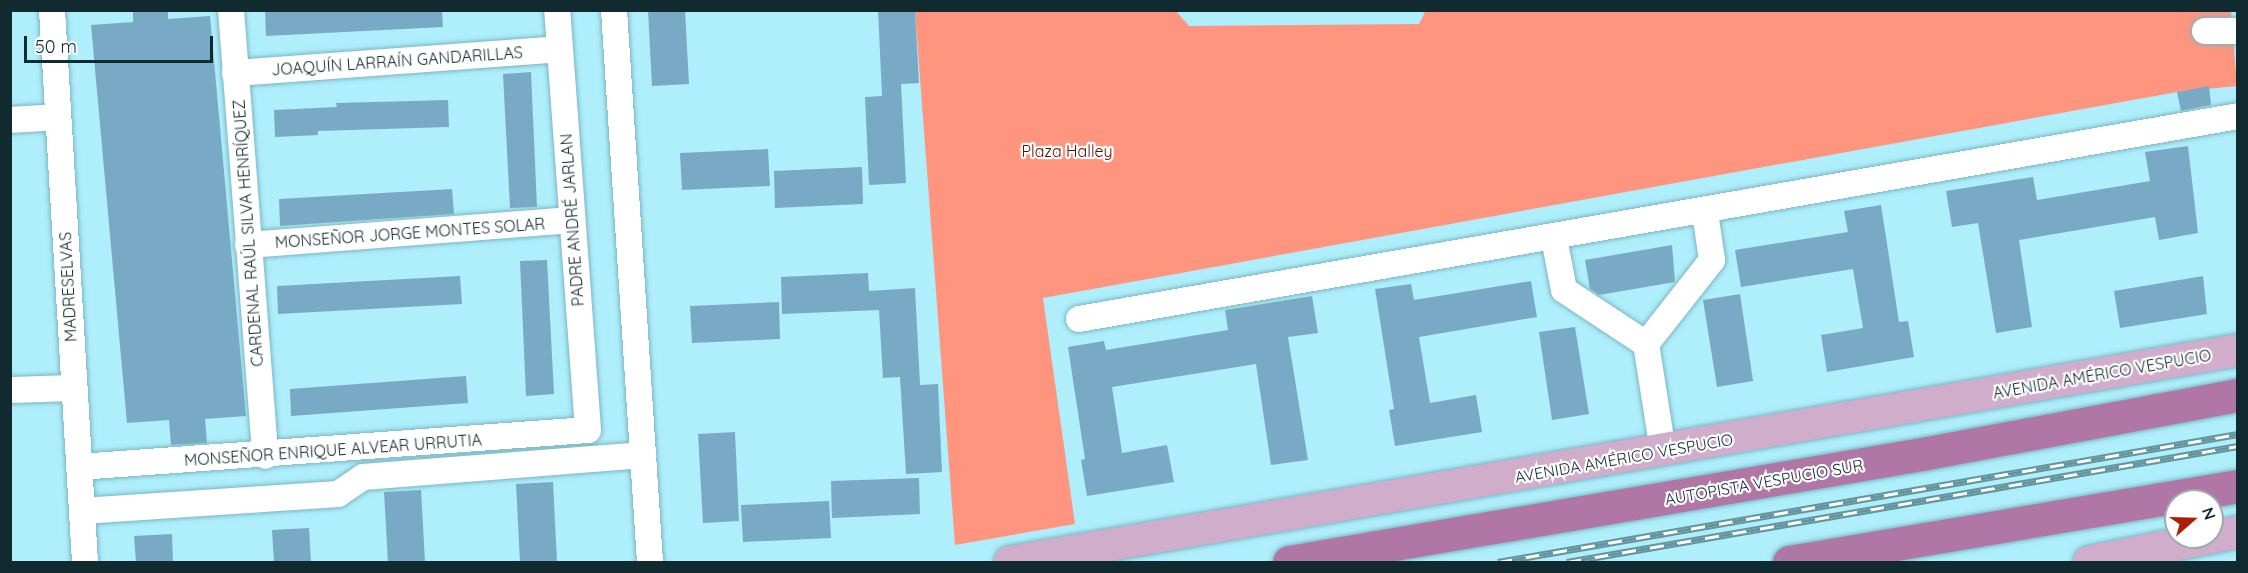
<!DOCTYPE html>
<meta charset="utf-8">
<style>
body{margin:0}
#map{position:relative;width:2248px;height:573px;overflow:hidden;background:#afeefb;font-family:Quicksand,sans-serif}
div>[style]{position:absolute}
[style*='--x']{left:calc(var(--x)*1px);top:calc(var(--y)*1px);width:calc(var(--w)*1px);rotate:calc(var(--a)*1deg)}
.green>*{inset:0;background:#ff957f}
.building>*{inset:0;background:#79aac5}
.roads{filter:drop-shadow(0 0 2px #7bb7c4) drop-shadow(0 0 2px #7bb7c4)}
.minor>*{height:26px;margin:-13px;padding:0 13px;transform-origin:13px;border-radius:13px;background:#fff}
.major>*{height:32px;margin:-16px;padding:0 16px;transform-origin:16px;border-radius:16px;background:#d0adca}
.highway>*{height:33px;margin:-16.5px;padding:0 16.5px;transform-origin:16.5px;border-radius:16.5px;background:#b077a6}
.rail>*{height:7px;margin-top:-3.5px;transform-origin:0;background:repeating-linear-gradient(90deg,#fff 0 14px,#66949d 0 28px);box-sizing:border-box;border-block:2px solid #66949d}
span{translate:-50% -50%;white-space:nowrap;text-align:center;line-height:1.15;-webkit-text-stroke:4.5px #fff;paint-order:stroke}
.street-label{font-size:16px;color:#102a2f}
.park-label{font-size:16px;color:#5e0d00}
.frame{position:absolute;inset:0;border:12px solid #102a2f;pointer-events:none}
.north{position:absolute;left:2164px;top:489px;width:60px;height:60px;box-sizing:border-box;background:#fff;border:2px solid #9faaac;border-radius:50%;rotate:70deg;font-size:16px;font-weight:700;line-height:24px;text-align:center;color:#102a2f}
.north::after{content:'';display:block;margin:auto;width:21px;height:27px;background:#ad1f00;clip-path:polygon(50% 0,100% 100%,50% 72%,0 100%)}
.scale{position:absolute;left:24px;top:36px;width:189px;height:27px;box-sizing:border-box;border:3px solid #102a2f;border-top:0;padding-left:8px;font-size:18px;line-height:21px;white-space:nowrap;color:#102a2f;-webkit-text-stroke:4px #fff;paint-order:stroke}
</style>
<div id="map">
<div class="green">
<i style="clip-path:polygon(1426px 10px,2231px 11px,2237px 86px,2177px 92px,1043px 298px,1075px 524px,955px 545px,915px 11px,1176px 11px,1189px 26px,1419px 24px)"></i>
</div>
<div class="building">
<i style="clip-path:polygon(133px 10px,168px 10px,168px 19px,210px 16px,246px 416px,205px 419px,207px 443px,171px 445px,169px 420px,127px 423px,91px 25px,133px 22px)"></i>
<i style="clip-path:polygon(265px 10px,442px 10px,443px 27px,266px 36px)"></i>
<i style="clip-path:polygon(648px 10px,685px 10px,689px 84px,652px 86px)"></i>
<i style="clip-path:polygon(878px 10px,915px 10px,919px 83px,901px 84px,906px 183px,869px 185px,865px 97px,882px 96px)"></i>
<i style="clip-path:polygon(531px 72px,537px 207px,510px 208px,503px 74px)"></i>
<i style="clip-path:polygon(2209px 86px,2211px 105px,2181px 111px,2177px 92px)"></i>
<i style="clip-path:polygon(448px 100px,449px 127px,318px 131px,318px 135px,275px 137px,274px 110px,337px 107px,336px 103px)"></i>
<i style="clip-path:polygon(2188px 146px,2198px 233px,2159px 240px,2155px 217px,2019px 240px,2032px 327px,1996px 333px,1978px 223px,1952px 227px,1946px 191px,2033px 177px,2037px 200px,2150px 181px,2145px 152px)"></i>
<i style="clip-path:polygon(768px 149px,770px 186px,682px 190px,680px 153px)"></i>
<i style="clip-path:polygon(862px 167px,863px 204px,775px 208px,774px 171px)"></i>
<i style="clip-path:polygon(452px 189px,454px 214px,280px 226px,279px 199px)"></i>
<i style="clip-path:polygon(1881px 205px,1899px 322px,1908px 321px,1914px 357px,1827px 372px,1821px 335px,1863px 328px,1853px 269px,1741px 287px,1735px 250px,1848px 232px,1844px 211px)"></i>
<i style="clip-path:polygon(1672px 245px,1675px 282px,1599px 295px,1590px 289px,1585px 260px)"></i>
<i style="clip-path:polygon(547px 260px,554px 394px,526px 396px,520px 261px)"></i>
<i style="clip-path:polygon(868px 273px,869px 291px,915px 288px,920px 385px,938px 384px,942px 472px,906px 474px,900px 377px,883px 378px,879px 310px,782px 314px,781px 277px)"></i>
<i style="clip-path:polygon(460px 276px,462px 304px,278px 314px,277px 286px)"></i>
<i style="clip-path:polygon(2203px 276px,2207px 314px,2120px 328px,2114px 291px)"></i>
<i style="clip-path:polygon(1531px 281px,1537px 317px,1419px 337px,1430px 403px,1476px 395px,1482px 432px,1395px 446px,1389px 410px,1394px 409px,1375px 289px,1411px 284px,1414px 300px)"></i>
<i style="clip-path:polygon(1740px 294px,1753px 381px,1717px 387px,1703px 300px)"></i>
<i style="clip-path:polygon(1312px 296px,1318px 333px,1288px 337px,1308px 460px,1271px 465px,1256px 364px,1112px 387px,1122px 453px,1167px 445px,1174px 482px,1087px 496px,1081px 460px,1085px 459px,1068px 347px,1104px 341px,1106px 350px,1228px 330px,1225px 310px)"></i>
<i style="clip-path:polygon(779px 302px,780px 339px,692px 343px,690px 306px)"></i>
<i style="clip-path:polygon(1575px 327px,1589px 414px,1552px 420px,1539px 332px)"></i>
<i style="clip-path:polygon(466px 376px,468px 403px,291px 416px,290px 389px)"></i>
<i style="clip-path:polygon(735px 432px,739px 521px,703px 523px,698px 434px)"></i>
<i style="clip-path:polygon(919px 478px,920px 514px,832px 518px,831px 481px)"></i>
<i style="clip-path:polygon(553px 482px,557px 562px,520px 562px,516px 484px)"></i>
<i style="clip-path:polygon(421px 490px,425px 562px,388px 562px,384px 492px)"></i>
<i style="clip-path:polygon(829px 501px,831px 538px,743px 542px,741px 505px)"></i>
<i style="clip-path:polygon(309px 528px,311px 562px,274px 562px,272px 530px)"></i>
<i style="clip-path:polygon(172px 534px,173px 562px,136px 562px,134px 536px)"></i>
</div>
<div class="roads">
<div class="minor">
<i style="--x:52;--y:10;--w:553;--a:86.58"></i>
<i style="--x:231;--y:10;--w:447;--a:85.6"></i>
<i style="--x:614;--y:10;--w:553;--a:86.27"></i>
<i style="--x:2205;--y:31;--w:33;--a:0"></i>
<i style="--x:235;--y:73;--w:325;--a:-4.2"></i>
<i style="--x:10;--y:120;--w:48;--a:-3.6"></i>
<i style="--x:1554;--y:238;--w:53;--a:79.1"></i>
<i style="--x:1564;--y:290;--w:98;--a:33.4"></i>
<i style="--x:248;--y:245;--w:325;--a:-4.4"></i>
<i style="--x:1079;--y:319;--w:1177;--a:-9.93"></i>
<i style="--x:10;--y:390;--w:64;--a:-1.8"></i>
<i style="--x:1663;--y:451;--w:108;--a:-99"></i>
<i style="--x:1646;--y:344;--w:107;--a:-51.8"></i>
<i style="--x:1712;--y:260;--w:49;--a:-98.3"></i>
<i style="--x:79;--y:467;--w:510;--a:-4.16"></i>
<i style="--x:588;--y:430;--w:421;--a:-94.2"></i>
<i style="--x:82;--y:511;--w:257;--a:-3.8"></i>
<i style="--x:338;--y:494;--w:30;--a:-34"></i>
<i style="--x:363;--y:477;--w:281;--a:-4.5"></i>
</div>
<div class="major">
<i style="--x:1010;--y:562;--w:1246;--a:-9.79"></i>
<i style="--x:2089;--y:562;--w:152;--a:-11.4"></i>
</div>
<div class="highway">
<i style="--x:1289;--y:562;--w:642;--a:-9.68"></i>
<i style="--x:1922;--y:454;--w:321;--a:-10.6"></i>
<i style="--x:1789;--y:562;--w:455;--a:-9.6"></i>
</div>
</div>
<div class="rail">
<i style="--x:1498;--y:562;--w:751;--a:-9.81"></i>
<i style="--x:1567;--y:562;--w:681;--a:-9.81"></i>
</div>
<div class="street-label">
<span style="left:397px;top:61px;rotate:-4deg">JOAQUÍN LARRAÍN GANDARILLAS</span>
<span style="left:572px;top:220px;rotate:-94deg">PADRE ANDRÉ JARLAN</span>
<span style="left:248px;top:233px;rotate:-94deg">CARDENAL RAÚL SILVA HENRÍQUEZ</span>
<span style="left:410px;top:233px;rotate:-4deg">MONSEÑOR JORGE MONTES SOLAR</span>
<span style="left:68px;top:287px;rotate:-93deg">MADRESELVAS</span>
<span style="left:2102px;top:374px;rotate:-10deg">AVENIDA AMÉRICO VESPUCIO</span>
<span style="left:333px;top:450px;rotate:-4deg">MONSEÑOR ENRIQUE ALVEAR URRUTIA</span>
<span style="left:1624px;top:458px;rotate:-10deg">AVENIDA AMÉRICO VESPUCIO</span>
<span style="left:1764px;top:482px;rotate:-10deg">AUTOPISTA VESPUCIO SUR</span>
</div>
<div class="park-label">
<span style="left:1067px;top:151px">Plaza Halley</span>
</div>
<div class="frame"></div>
<div class="north">N</div>
<div class="scale">50 m</div>
</div>
